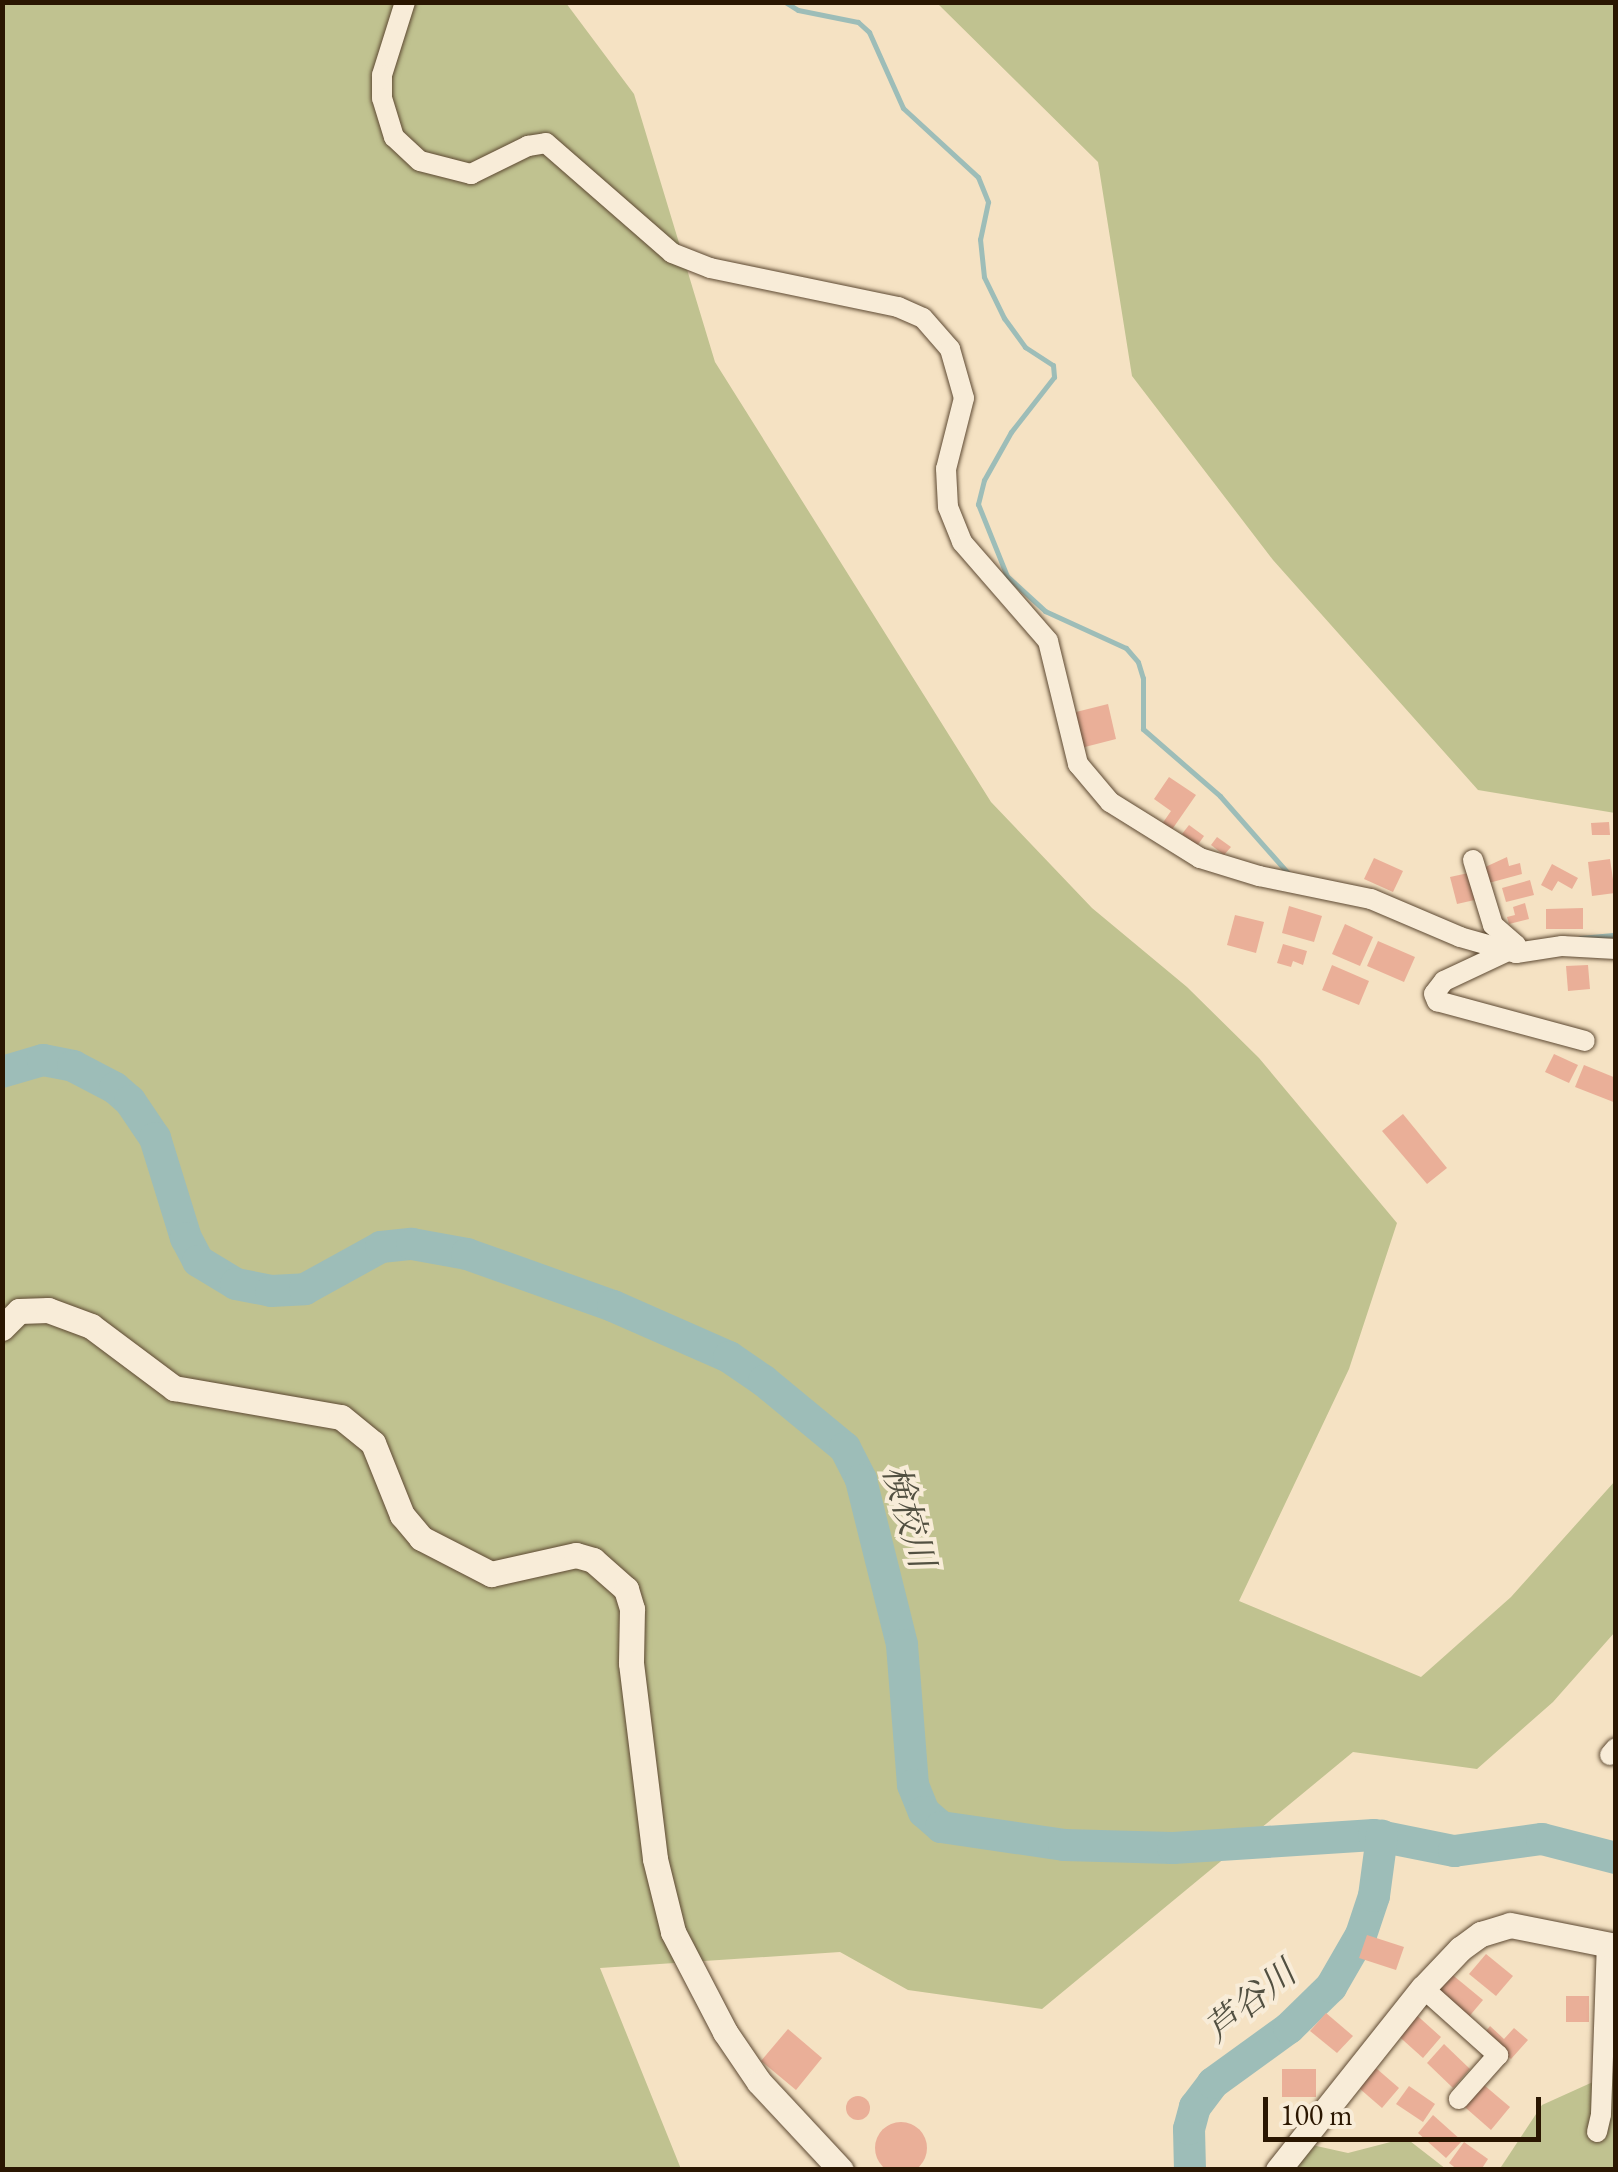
<!DOCTYPE html>
<meta charset="utf-8">
<style>
body{margin:0}
#map{position:relative;width:1618px;height:2172px;overflow:hidden;background:#f5e2c3;font-family:"EB Garamond","Noto Serif JP",serif}
div>[style]{position:absolute}
[style*='--x']{left:calc(var(--x)*1px);top:calc(var(--y)*1px);width:calc(var(--w)*1px);rotate:calc(var(--a)*1deg)}
.green>*{inset:0;background:#c0c290}
.stream>*{height:5px;margin:-2.5px;padding:0 2.5px;transform-origin:2.5px;border-radius:2.5px;background:#9dbdb8}
.river>*{height:32px;margin:-16px;padding:0 16px;transform-origin:16px;border-radius:16px;background:#9dbdb8}
.building>*{inset:0;background:#eaaf98}
.round{border-radius:50%}
.roads{filter:drop-shadow(0 0 2px #5d4932) drop-shadow(0 0 2px #5d4932)}
.minor>*{height:20px;margin:-10px;padding:0 10px;transform-origin:10px;border-radius:10px;background:#f8ecd8}
.tertiary>*{height:25px;margin:-12.5px;padding:0 12.5px;transform-origin:12.5px;border-radius:12.5px;background:#f8ecd8}
span{translate:-50% -50%;white-space:nowrap;text-align:center;line-height:1.15;-webkit-text-stroke:8px #f8ecd8;paint-order:stroke}
.water-label{font-size:35px;color:#525041;font-style:italic}
.frame{position:absolute;inset:0;border:5px solid #2a1601;pointer-events:none}
.scale{position:absolute;left:1263px;top:2097px;width:278px;height:45px;box-sizing:border-box;border:5px solid #2a1601;border-top:0;padding-left:12px;font-size:30px;line-height:35px;white-space:nowrap;color:#2a1601;-webkit-text-stroke:8px #f8ecd8;paint-order:stroke}
</style>
<div id="map">
<div class="green">
<i style="clip-path:polygon(3px 3px,566px 3px,634px 94px,715px 362px,991px 802px,1092px 908px,1187px 987px,1259px 1058px,1397px 1223px,1349px 1369px,1239px 1601px,1421px 1677px,1511px 1597px,1615px 1481px,1615px 1632px,1553px 1702px,1477px 1769px,1353px 1752px,1042px 2009px,908px 1990px,840px 1952px,600px 1968px,681px 2169px,3px 2170px)"></i>
<i style="clip-path:polygon(937px 3px,1615px 3px,1615px 813px,1478px 790px,1273px 560px,1132px 376px,1098px 162px)"></i>
<i style="clip-path:polygon(1615px 2072px,1615px 2169px,1499px 2170px,1542px 2105px)"></i>
<i style="clip-path:polygon(1406px 2138px,1446px 2169px,1294px 2170px,1312px 2145px,1348px 2153px)"></i>
</div>
<div class="stream">
<i style="--x:785;--y:2;--w:15;--a:32"></i>
<i style="--x:798;--y:10;--w:61;--a:11.3"></i>
<i style="--x:858;--y:22;--w:15;--a:42"></i>
<i style="--x:869;--y:32;--w:83;--a:65.9"></i>
<i style="--x:903;--y:108;--w:102;--a:42.6"></i>
<i style="--x:978;--y:177;--w:27;--a:68"></i>
<i style="--x:988;--y:202;--w:38;--a:102"></i>
<i style="--x:980;--y:239;--w:38;--a:84"></i>
<i style="--x:984;--y:277;--w:46;--a:64"></i>
<i style="--x:1004;--y:318;--w:36;--a:54"></i>
<i style="--x:1025;--y:347;--w:33;--a:33"></i>
<i style="--x:1053;--y:365;--w:12;--a:85"></i>
<i style="--x:1054;--y:377;--w:70;--a:128"></i>
<i style="--x:1011;--y:432;--w:55;--a:119.4"></i>
<i style="--x:984;--y:480;--w:25;--a:104"></i>
<i style="--x:978;--y:504;--w:78;--a:68.1"></i>
<i style="--x:1007;--y:576;--w:52;--a:42.6"></i>
<i style="--x:1045;--y:611;--w:89;--a:24.6"></i>
<i style="--x:1126;--y:648;--w:18;--a:49"></i>
<i style="--x:1138;--y:662;--w:17;--a:73"></i>
<i style="--x:1143;--y:678;--w:51;--a:90"></i>
<i style="--x:1143;--y:729;--w:102;--a:41"></i>
<i style="--x:1220;--y:796;--w:103;--a:48.6"></i>
<i style="--x:1580;--y:938;--w:36;--a:-5"></i>
</div>
<div class="river">
<i style="--x:2;--y:1072;--w:43;--a:-16.3"></i>
<i style="--x:43;--y:1060;--w:31;--a:11"></i>
<i style="--x:73;--y:1066;--w:47;--a:27.6"></i>
<i style="--x:115;--y:1088;--w:20;--a:41"></i>
<i style="--x:130;--y:1101;--w:45;--a:56"></i>
<i style="--x:155;--y:1138;--w:105;--a:72.8"></i>
<i style="--x:186;--y:1238;--w:26;--a:62"></i>
<i style="--x:198;--y:1261;--w:44;--a:31.2"></i>
<i style="--x:236;--y:1284;--w:36;--a:11"></i>
<i style="--x:271;--y:1291;--w:34;--a:-3"></i>
<i style="--x:305;--y:1289;--w:87;--a:-28.9"></i>
<i style="--x:381;--y:1247;--w:31;--a:-6"></i>
<i style="--x:412;--y:1244;--w:56;--a:10.3"></i>
<i style="--x:467;--y:1254;--w:155;--a:19.6"></i>
<i style="--x:613;--y:1306;--w:127;--a:23.7"></i>
<i style="--x:729;--y:1357;--w:42;--a:34.4"></i>
<i style="--x:764;--y:1381;--w:105;--a:39.6"></i>
<i style="--x:845;--y:1448;--w:36;--a:63"></i>
<i style="--x:861;--y:1480;--w:170;--a:76"></i>
<i style="--x:902;--y:1645;--w:140;--a:85.5"></i>
<i style="--x:913;--y:1785;--w:29;--a:68"></i>
<i style="--x:924;--y:1812;--w:23;--a:41"></i>
<i style="--x:941;--y:1827;--w:124;--a:8.3"></i>
<i style="--x:1064;--y:1845;--w:109;--a:1.6"></i>
<i style="--x:1173;--y:1848;--w:201;--a:-3.7"></i>
<i style="--x:1374;--y:1835;--w:82;--a:11.3"></i>
<i style="--x:1454;--y:1851;--w:89;--a:-7.8"></i>
<i style="--x:1542;--y:1839;--w:76;--a:14.4"></i>
<i style="--x:1190;--y:2170;--w:41;--a:-91.4"></i>
<i style="--x:1189;--y:2129;--w:23;--a:-75"></i>
<i style="--x:1195;--y:2107;--w:30;--a:-53"></i>
<i style="--x:1213;--y:2083;--w:94;--a:-35.9"></i>
<i style="--x:1289;--y:2028;--w:59;--a:-44.3"></i>
<i style="--x:1331;--y:1987;--w:60;--a:-60"></i>
<i style="--x:1361;--y:1935;--w:41;--a:-71.6"></i>
<i style="--x:1374;--y:1896;--w:61;--a:-82.4"></i>
</div>
<div class="building">
<i style="clip-path:polygon(1108px 704px,1116px 739px,1081px 748px,1072px 713px)"></i>
<i style="clip-path:polygon(1169px 777px,1196px 795px,1171px 831px,1162px 824px,1171px 811px,1154px 799px)"></i>
<i style="clip-path:polygon(1609px 822px,1610px 835px,1592px 835px,1591px 823px)"></i>
<i style="clip-path:polygon(1189px 825px,1204px 836px,1197px 846px,1182px 834px)"></i>
<i style="clip-path:polygon(1217px 837px,1231px 847px,1224px 855px,1211px 845px)"></i>
<i style="clip-path:polygon(1507px 857px,1509px 866px,1520px 863px,1522px 874px,1485px 884px,1481px 869px)"></i>
<i style="clip-path:polygon(1374px 858px,1403px 871px,1393px 892px,1364px 879px)"></i>
<i style="clip-path:polygon(1610px 859px,1615px 893px,1592px 896px,1588px 862px)"></i>
<i style="clip-path:polygon(1552px 864px,1578px 878px,1572px 889px,1558px 881px,1552px 891px,1541px 885px)"></i>
<i style="clip-path:polygon(1473px 872px,1479px 899px,1457px 904px,1450px 877px)"></i>
<i style="clip-path:polygon(1530px 880px,1534px 895px,1506px 902px,1502px 888px)"></i>
<i style="clip-path:polygon(1525px 903px,1529px 919px,1509px 924px,1507px 917px,1515px 915px,1513px 907px)"></i>
<i style="clip-path:polygon(1289px 906px,1322px 916px,1314px 942px,1282px 933px)"></i>
<i style="clip-path:polygon(1583px 908px,1583px 929px,1546px 929px,1546px 909px)"></i>
<i style="clip-path:polygon(1235px 915px,1264px 922px,1256px 953px,1227px 945px)"></i>
<i style="clip-path:polygon(1345px 924px,1373px 937px,1360px 966px,1332px 954px)"></i>
<i style="clip-path:polygon(1378px 941px,1415px 957px,1404px 982px,1367px 966px)"></i>
<i style="clip-path:polygon(1283px 944px,1307px 951px,1303px 965px,1293px 961px,1291px 967px,1277px 963px)"></i>
<i style="clip-path:polygon(1332px 965px,1369px 981px,1359px 1005px,1322px 990px)"></i>
<i style="clip-path:polygon(1588px 965px,1590px 989px,1568px 991px,1566px 966px)"></i>
<i style="clip-path:polygon(1554px 1054px,1578px 1065px,1569px 1083px,1545px 1072px)"></i>
<i style="clip-path:polygon(1584px 1065px,1616px 1078px,1616px 1103px,1575px 1087px)"></i>
<i style="clip-path:polygon(1403px 1114px,1447px 1168px,1427px 1184px,1382px 1131px)"></i>
<i style="clip-path:polygon(1367px 1935px,1404px 1947px,1396px 1970px,1359px 1958px)"></i>
<i style="clip-path:polygon(1486px 1954px,1513px 1976px,1496px 1996px,1469px 1974px)"></i>
<i style="clip-path:polygon(1449px 1972px,1483px 2000px,1467px 2019px,1434px 1991px)"></i>
<i style="clip-path:polygon(1566px 1996px,1589px 1996px,1589px 2022px,1566px 2022px)"></i>
<i style="clip-path:polygon(1412px 2011px,1441px 2037px,1423px 2058px,1394px 2032px)"></i>
<i style="clip-path:polygon(1326px 2013px,1353px 2036px,1337px 2053px,1310px 2031px)"></i>
<i style="clip-path:polygon(1490px 2026px,1504px 2039px,1514px 2028px,1528px 2040px,1511px 2059px,1483px 2035px)"></i>
<i style="clip-path:polygon(788px 2029px,822px 2058px,796px 2090px,761px 2061px)"></i>
<i style="clip-path:polygon(1444px 2044px,1470px 2069px,1453px 2088px,1427px 2063px)"></i>
<i style="clip-path:polygon(1369px 2062px,1399px 2088px,1382px 2108px,1352px 2082px)"></i>
<i style="clip-path:polygon(1282px 2069px,1316px 2069px,1316px 2097px,1282px 2097px)"></i>
<i style="clip-path:polygon(1478px 2080px,1510px 2107px,1491px 2130px,1459px 2102px)"></i>
<i style="clip-path:polygon(1409px 2086px,1435px 2104px,1423px 2122px,1396px 2104px)"></i>
<i class="round" style="left:846px;top:2096px;width:24px;height:24px"></i>
<i style="clip-path:polygon(1433px 2115px,1462px 2141px,1446px 2158px,1418px 2133px)"></i>
<i class="round" style="left:875px;top:2122px;width:52px;height:52px"></i>
<i style="clip-path:polygon(1464px 2142px,1488px 2159px,1481px 2170px,1458px 2170px,1449px 2163px)"></i>
</div>
<div class="roads">
<div class="minor">
<i style="--x:405;--y:2;--w:77;--a:107.5"></i>
<i style="--x:382;--y:75;--w:23;--a:90"></i>
<i style="--x:382;--y:98;--w:41;--a:72.9"></i>
<i style="--x:394;--y:137;--w:35;--a:43"></i>
<i style="--x:420;--y:161;--w:53;--a:14.3"></i>
<i style="--x:471;--y:174;--w:64;--a:-26.2"></i>
<i style="--x:528;--y:146;--w:18;--a:-9"></i>
<i style="--x:546;--y:143;--w:167;--a:41.1"></i>
<i style="--x:672;--y:253;--w:41;--a:21.5"></i>
<i style="--x:710;--y:268;--w:192;--a:11.7"></i>
<i style="--x:898;--y:307;--w:27;--a:24"></i>
<i style="--x:923;--y:318;--w:41;--a:48.9"></i>
<i style="--x:950;--y:349;--w:51;--a:74.1"></i>
<i style="--x:964;--y:398;--w:73;--a:104.2"></i>
<i style="--x:946;--y:469;--w:38;--a:87"></i>
<i style="--x:948;--y:507;--w:38;--a:68"></i>
<i style="--x:962;--y:542;--w:131;--a:49"></i>
<i style="--x:1048;--y:641;--w:127;--a:76.3"></i>
<i style="--x:1078;--y:764;--w:50;--a:49.9"></i>
<i style="--x:1110;--y:802;--w:106;--a:31.9"></i>
<i style="--x:1200;--y:858;--w:62;--a:17"></i>
<i style="--x:1259;--y:876;--w:114;--a:11.6"></i>
<i style="--x:1371;--y:899;--w:97;--a:23.1"></i>
<i style="--x:1460;--y:937;--w:58;--a:15.9"></i>
<i style="--x:1516;--y:953;--w:47;--a:-8.7"></i>
<i style="--x:1562;--y:946;--w:54;--a:3.2"></i>
<i style="--x:1473;--y:860;--w:68;--a:72.9"></i>
<i style="--x:1493;--y:925;--w:30;--a:41"></i>
<i style="--x:1516;--y:945;--w:8;--a:90"></i>
<i style="--x:1508;--y:951;--w:71;--a:154.9"></i>
<i style="--x:1444;--y:981;--w:16;--a:128"></i>
<i style="--x:1434;--y:994;--w:8;--a:67"></i>
<i style="--x:1437;--y:1001;--w:153;--a:15.1"></i>
<i style="--x:1610;--y:1755;--w:9;--a:-49"></i>
<i style="--x:1423;--y:1988;--w:101;--a:41.8"></i>
<i style="--x:1498;--y:2055;--w:59;--a:131.6"></i>
<i style="--x:1597;--y:2132;--w:18;--a:-77"></i>
<i style="--x:1601;--y:2114;--w:169;--a:-88"></i>
</div>
<div class="tertiary">
<i style="--x:2;--y:1328;--w:24;--a:-45"></i>
<i style="--x:19;--y:1311;--w:29;--a:-2"></i>
<i style="--x:48;--y:1310;--w:46;--a:20.4"></i>
<i style="--x:91;--y:1326;--w:104;--a:36.8"></i>
<i style="--x:174;--y:1388;--w:169;--a:9.9"></i>
<i style="--x:341;--y:1417;--w:41;--a:39.1"></i>
<i style="--x:373;--y:1443;--w:78;--a:68.1"></i>
<i style="--x:402;--y:1515;--w:30;--a:50"></i>
<i style="--x:421;--y:1538;--w:79;--a:27.2"></i>
<i style="--x:491;--y:1574;--w:87;--a:-12.6"></i>
<i style="--x:576;--y:1555;--w:18;--a:16"></i>
<i style="--x:593;--y:1560;--w:44;--a:41.3"></i>
<i style="--x:626;--y:1589;--w:21;--a:73"></i>
<i style="--x:632;--y:1609;--w:54;--a:91.1"></i>
<i style="--x:631;--y:1663;--w:197;--a:83"></i>
<i style="--x:655;--y:1859;--w:75;--a:76.1"></i>
<i style="--x:673;--y:1932;--w:113;--a:62.5"></i>
<i style="--x:725;--y:2032;--w:60;--a:55.8"></i>
<i style="--x:759;--y:2082;--w:120;--a:47"></i>
<i style="--x:1278;--y:2170;--w:233;--a:-51.5"></i>
<i style="--x:1423;--y:1988;--w:54;--a:-46.5"></i>
<i style="--x:1460;--y:1949;--w:26;--a:-36"></i>
<i style="--x:1481;--y:1934;--w:30;--a:-17"></i>
<i style="--x:1510;--y:1925;--w:108;--a:11.2"></i>
</div>
</div>
<div class="water-label">
<span style="left:909px;top:1516px;rotate:74deg">検校川</span>
<span style="left:1250px;top:2001px;rotate:-39deg">芦谷川</span>
</div>
<div class="frame"></div>
<div class="scale">100 m</div>
</div>
